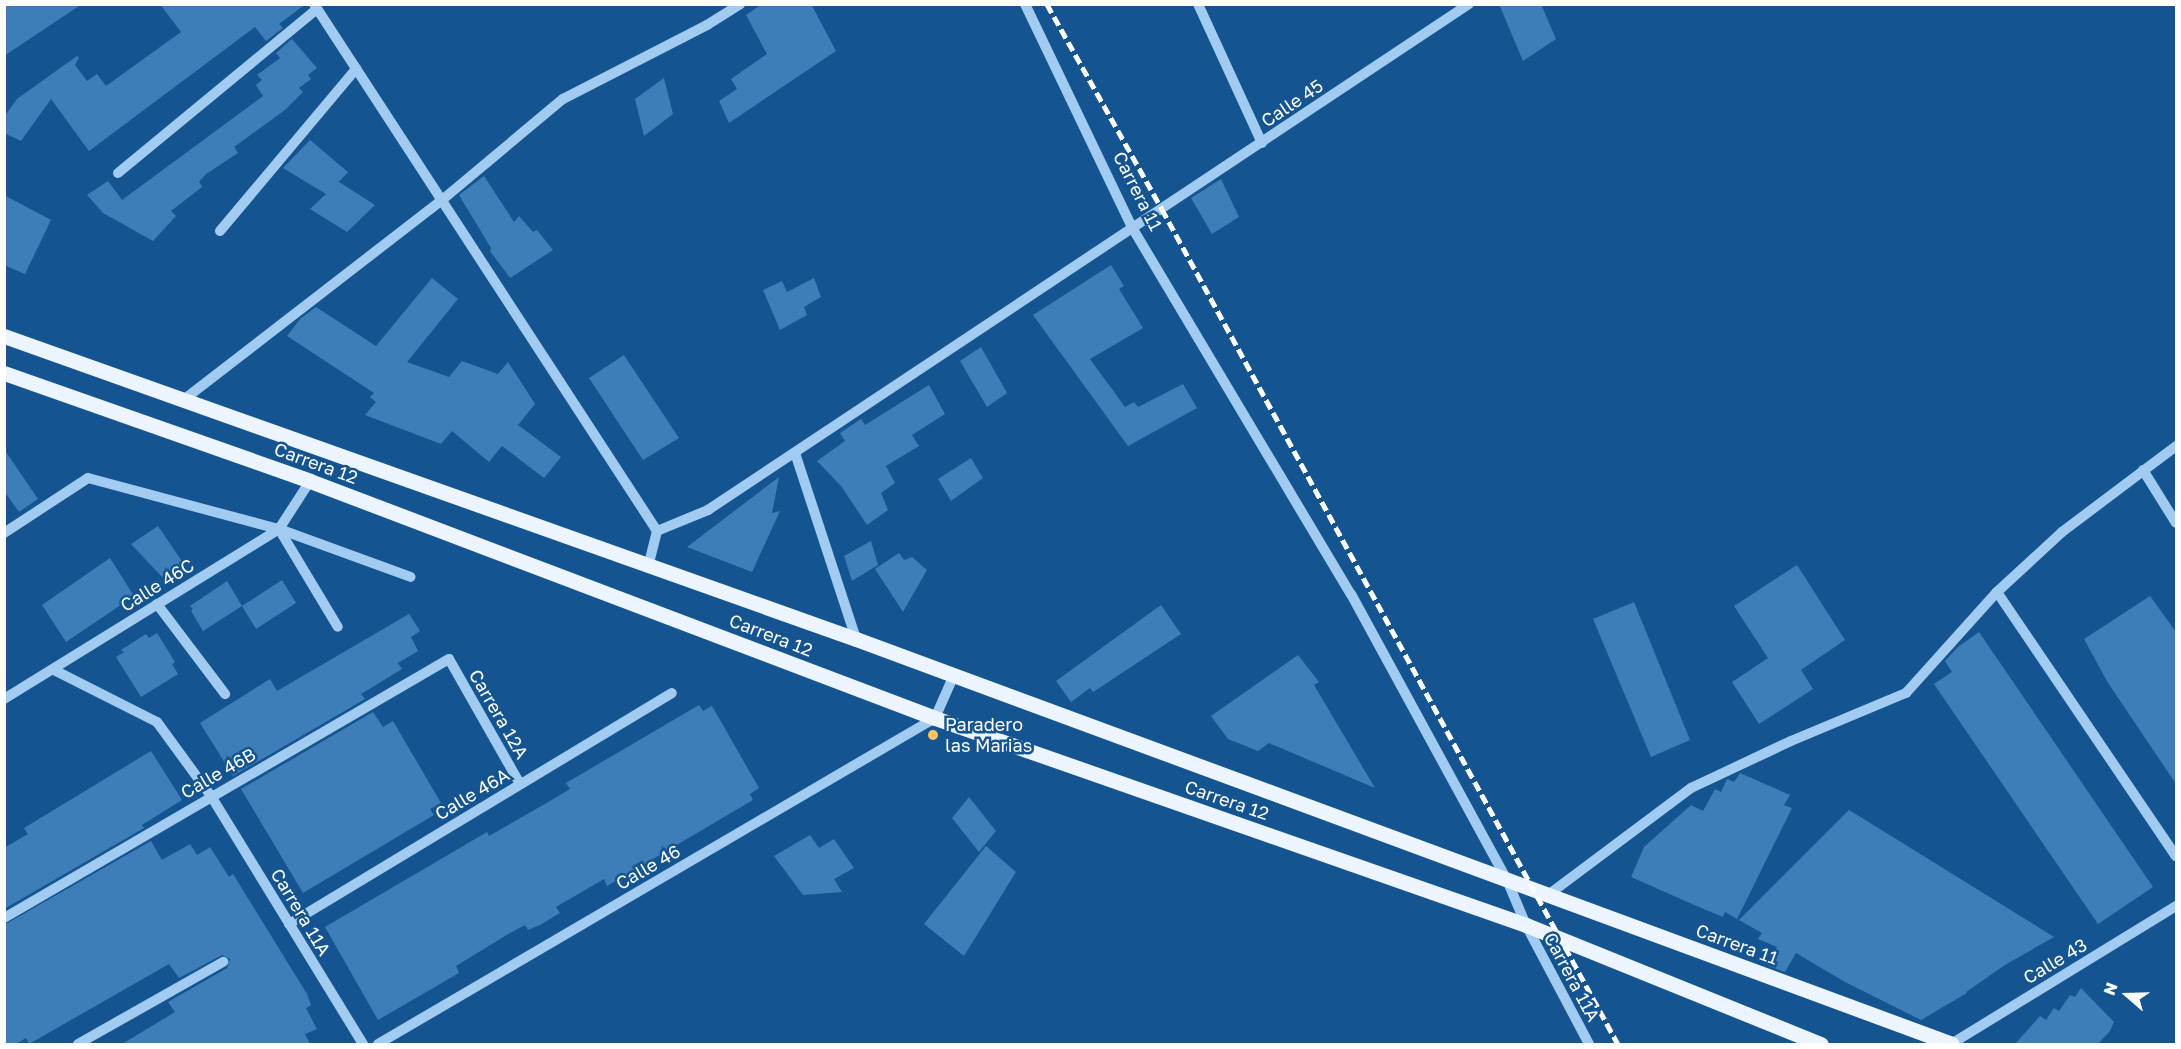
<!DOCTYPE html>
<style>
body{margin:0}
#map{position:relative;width:2181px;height:1049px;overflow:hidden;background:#145491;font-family:"Golos Text",sans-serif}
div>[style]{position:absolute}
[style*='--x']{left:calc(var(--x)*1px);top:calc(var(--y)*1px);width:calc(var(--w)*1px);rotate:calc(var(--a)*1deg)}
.building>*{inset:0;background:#3d7eb9}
.minor>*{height:10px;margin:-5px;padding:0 5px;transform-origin:5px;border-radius:5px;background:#a1cbf1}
.major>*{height:15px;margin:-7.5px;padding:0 7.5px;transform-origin:7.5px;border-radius:7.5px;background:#ebf4ff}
.rail>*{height:4.5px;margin-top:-2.25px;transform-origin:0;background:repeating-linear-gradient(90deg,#fff 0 10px,transparent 0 14.5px)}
.dots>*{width:16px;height:16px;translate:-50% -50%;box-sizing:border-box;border:3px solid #145491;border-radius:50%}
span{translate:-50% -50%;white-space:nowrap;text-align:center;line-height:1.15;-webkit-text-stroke:5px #145491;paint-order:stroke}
.street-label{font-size:18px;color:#fff}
.poi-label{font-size:18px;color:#fff}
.left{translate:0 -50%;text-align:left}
.frame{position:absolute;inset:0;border:6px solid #fff;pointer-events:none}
.north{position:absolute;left:2097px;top:965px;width:60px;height:60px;-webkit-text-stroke:4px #145491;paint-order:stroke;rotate:290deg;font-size:16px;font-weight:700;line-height:24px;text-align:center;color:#fff}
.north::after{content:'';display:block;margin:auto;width:21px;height:27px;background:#fff;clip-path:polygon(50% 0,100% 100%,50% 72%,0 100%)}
</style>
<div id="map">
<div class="building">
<i style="clip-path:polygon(4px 4px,82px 4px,4px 56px)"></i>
<i style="clip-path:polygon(160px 4px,306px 4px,279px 24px,283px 28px,266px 41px,255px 27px,89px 151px,51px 99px,21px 141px,4px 133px,4px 117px,17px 99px,77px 56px,79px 58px,75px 65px,87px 81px,97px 74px,106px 86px,181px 32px)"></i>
<i style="clip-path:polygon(762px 4px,811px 4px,836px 51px,729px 123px,719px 101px,737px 89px,731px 79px,767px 54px,746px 15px)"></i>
<i style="clip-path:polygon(1499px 4px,1541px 4px,1556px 39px,1523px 61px)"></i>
<i style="clip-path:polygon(292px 39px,317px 68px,308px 75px,311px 79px,299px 88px,303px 92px,285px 110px,234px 147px,238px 153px,206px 174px,199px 182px,202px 187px,171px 211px,176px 216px,153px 241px,103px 213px,87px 195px,108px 181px,122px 200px,263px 96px,256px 85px,262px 80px,257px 75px,280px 58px,276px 53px)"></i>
<i style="clip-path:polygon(664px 78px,673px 114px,644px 136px,635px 99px)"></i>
<i style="clip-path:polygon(310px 140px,348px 172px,335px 186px,339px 182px,375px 205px,347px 232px,310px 209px,326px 194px,283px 168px)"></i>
<i style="clip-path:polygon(484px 176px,514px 222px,519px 216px,533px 232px,537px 230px,553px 250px,510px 278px,490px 251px,491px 248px,459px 195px)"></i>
<i style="clip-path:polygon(1221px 179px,1239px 217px,1212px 234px,1191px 198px)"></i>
<i style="clip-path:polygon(4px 195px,51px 220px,25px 274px,4px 265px)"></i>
<i style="clip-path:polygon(1111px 265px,1124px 286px,1119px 289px,1143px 328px,1090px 359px,1125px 407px,1134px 402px,1138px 407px,1183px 384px,1197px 408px,1128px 446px,1033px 315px)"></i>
<i style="clip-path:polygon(432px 278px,458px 299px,407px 362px,449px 377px,462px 361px,498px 374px,508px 362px,535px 404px,518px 425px,561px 457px,544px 478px,502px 446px,489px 462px,452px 431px,441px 444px,365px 415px,376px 402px,370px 397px,374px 393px,287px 336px,300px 319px,316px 307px,376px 346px)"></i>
<i style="clip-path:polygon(814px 278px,821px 297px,804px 307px,807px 315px,780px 330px,763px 290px,782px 281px,787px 292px)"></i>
<i style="clip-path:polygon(981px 347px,1007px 393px,987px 407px,960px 361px)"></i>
<i style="clip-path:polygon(624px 355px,679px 438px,643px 460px,589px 378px)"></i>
<i style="clip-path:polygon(929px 385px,945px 414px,912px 435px,919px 446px,886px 466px,895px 483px,881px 493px,888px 510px,867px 525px,841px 486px,817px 461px,845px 441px,840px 433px,861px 419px,865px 425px)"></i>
<i style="clip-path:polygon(4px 449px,38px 499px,19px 512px,4px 491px)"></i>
<i style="clip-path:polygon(971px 458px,983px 478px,951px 501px,938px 479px)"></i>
<i style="clip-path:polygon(779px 477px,772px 513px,780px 511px,752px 572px,687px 547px)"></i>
<i style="clip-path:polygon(158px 526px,183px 563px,162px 577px,131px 544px)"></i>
<i style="clip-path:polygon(871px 541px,878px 565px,852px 581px,844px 556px)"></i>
<i style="clip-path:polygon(899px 553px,904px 560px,912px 557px,927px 570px,903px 612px,875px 569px)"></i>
<i style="clip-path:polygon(110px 558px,134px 596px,66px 642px,42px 605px)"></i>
<i style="clip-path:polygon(1797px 565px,1845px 640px,1801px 670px,1813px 689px,1759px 724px,1732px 682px,1768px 658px,1734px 606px)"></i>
<i style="clip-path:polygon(282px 580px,296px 603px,256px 629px,242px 606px,203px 631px,191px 611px,193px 609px,190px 606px,227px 581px,242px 606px)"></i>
<i style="clip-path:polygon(2150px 596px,2176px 632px,2176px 784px,2108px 683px,2084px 639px)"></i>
<i style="clip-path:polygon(1634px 602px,1690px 740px,1651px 757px,1593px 619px)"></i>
<i style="clip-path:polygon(1161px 605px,1181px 634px,1093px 692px,1090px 688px,1071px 702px,1056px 681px)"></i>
<i style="clip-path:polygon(409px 614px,420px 631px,411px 637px,418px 651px,398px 663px,402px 669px,361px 694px,365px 699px,233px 776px,200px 723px,270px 679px,277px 691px)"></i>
<i style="clip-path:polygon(1979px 632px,2153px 887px,2098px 924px,1934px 684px,1952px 672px,1945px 661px,1958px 647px)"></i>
<i style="clip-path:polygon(157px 633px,175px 662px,172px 664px,178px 674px,141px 697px,116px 657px,124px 652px,121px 650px,146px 634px,149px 638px)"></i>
<i style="clip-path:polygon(1298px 655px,1319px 682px,1314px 685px,1375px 788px,1269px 743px,1258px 751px,1228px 739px,1211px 716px)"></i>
<i style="clip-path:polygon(699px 705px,703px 711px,712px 706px,759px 788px,750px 794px,753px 800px,607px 886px,604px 879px,556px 907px,560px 913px,540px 925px,528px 930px,525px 925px,505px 936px,456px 966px,459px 973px,378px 1020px,325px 927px,487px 832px,489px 836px,550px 801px,570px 789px,566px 783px)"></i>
<i style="clip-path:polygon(373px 712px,383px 727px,393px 721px,441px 803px,430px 809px,434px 815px,303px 893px,241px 789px)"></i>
<i style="clip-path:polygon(151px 751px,182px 800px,142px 825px,144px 828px,4px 909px,4px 848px,28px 834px,24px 828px)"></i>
<i style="clip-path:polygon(1740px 773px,1790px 795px,1784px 805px,1792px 808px,1737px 919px,1725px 912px,1723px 917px,1692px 904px,1631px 877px,1644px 847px,1691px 805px,1703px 811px,1715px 789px,1721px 792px,1727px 779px,1734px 782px)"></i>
<i style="clip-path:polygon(969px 797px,996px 831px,979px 852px,952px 818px)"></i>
<i style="clip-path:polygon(1849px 810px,1888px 834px,2054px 937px,2005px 965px,1966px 992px,1967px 993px,1921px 1020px,1845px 982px,1796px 953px,1785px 972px,1769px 966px,1777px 947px,1758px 939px,1762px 933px,1739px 920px)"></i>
<i style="clip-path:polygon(810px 835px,819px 848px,834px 839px,854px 868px,834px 879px,842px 892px,803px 895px,774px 856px)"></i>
<i style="clip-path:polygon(151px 841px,162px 860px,190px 844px,197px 855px,210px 847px,229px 877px,233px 874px,307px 994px,311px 1005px,306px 1008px,317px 1029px,305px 1034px,310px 1044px,122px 1044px,175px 1012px,168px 1002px,227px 968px,230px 959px,222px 955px,179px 978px,169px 964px,29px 1044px,26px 1038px,16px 1044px,4px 1044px,4px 925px)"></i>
<i style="clip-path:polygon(986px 846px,1016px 872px,964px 956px,924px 924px)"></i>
<i style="clip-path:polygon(2081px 988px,2114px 1022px,2110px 1031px,2098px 1044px,2015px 1044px,2040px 1016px,2046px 1020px,2054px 1008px,2059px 1011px,2070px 995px,2075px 997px)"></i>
</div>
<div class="minor">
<i style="--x:314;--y:4;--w:629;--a:56.94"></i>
<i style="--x:657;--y:531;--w:36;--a:104"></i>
<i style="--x:1025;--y:4;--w:250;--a:64.4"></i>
<i style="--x:1133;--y:229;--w:425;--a:59.2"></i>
<i style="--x:1351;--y:594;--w:326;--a:61.4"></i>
<i style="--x:1507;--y:880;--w:49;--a:67.1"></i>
<i style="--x:1526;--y:925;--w:135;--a:62.1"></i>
<i style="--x:1198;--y:4;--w:153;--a:65.3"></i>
<i style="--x:118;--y:173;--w:258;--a:-39.5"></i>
<i style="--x:220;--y:231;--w:212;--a:-50"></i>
<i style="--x:182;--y:401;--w:329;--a:-37.7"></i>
<i style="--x:442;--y:200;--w:158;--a:-39.9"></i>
<i style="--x:563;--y:99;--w:162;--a:-27.2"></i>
<i style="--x:707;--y:25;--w:39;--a:-32"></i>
<i style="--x:795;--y:453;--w:196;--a:71.8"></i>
<i style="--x:2143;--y:470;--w:62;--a:58.1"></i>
<i style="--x:279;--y:529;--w:114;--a:59"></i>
<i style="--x:657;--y:531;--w:55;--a:-22.4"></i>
<i style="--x:708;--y:510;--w:914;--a:-33.62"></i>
<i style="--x:4;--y:533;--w:100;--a:-33.2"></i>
<i style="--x:88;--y:478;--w:198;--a:15"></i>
<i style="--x:279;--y:529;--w:140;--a:20"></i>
<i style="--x:1997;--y:592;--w:319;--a:55.9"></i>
<i style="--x:157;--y:604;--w:113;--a:52.9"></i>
<i style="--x:54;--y:670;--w:115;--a:26.8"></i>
<i style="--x:157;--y:722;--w:92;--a:53.9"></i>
<i style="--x:211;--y:796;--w:291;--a:58.5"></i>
<i style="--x:4;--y:699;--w:323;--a:-31.7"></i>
<i style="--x:279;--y:529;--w:57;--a:-57.1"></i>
<i style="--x:1548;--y:895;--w:179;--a:-36.8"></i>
<i style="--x:1691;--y:788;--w:110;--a:-25.2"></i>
<i style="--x:1791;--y:741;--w:125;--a:-22.7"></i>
<i style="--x:1906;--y:693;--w:136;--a:-48"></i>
<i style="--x:1997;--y:592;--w:88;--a:-42.7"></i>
<i style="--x:2062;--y:532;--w:143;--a:-37"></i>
<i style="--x:4;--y:918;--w:515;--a:-30.2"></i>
<i style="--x:449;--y:659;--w:144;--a:60.4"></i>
<i style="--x:289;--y:924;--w:447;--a:-31.1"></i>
<i style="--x:78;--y:1044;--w:167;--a:-29.5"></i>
<i style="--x:378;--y:1044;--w:645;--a:-30.34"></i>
<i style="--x:935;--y:718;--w:47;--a:-66.2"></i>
<i style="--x:1951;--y:1044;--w:264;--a:-31.5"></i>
</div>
<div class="major">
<i style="--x:4;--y:336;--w:904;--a:19.58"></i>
<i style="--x:856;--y:639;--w:1168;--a:20.28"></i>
<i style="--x:4;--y:373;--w:324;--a:19.4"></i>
<i style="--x:310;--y:481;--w:668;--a:20.77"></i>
<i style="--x:935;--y:718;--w:626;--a:19.3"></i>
<i style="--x:1526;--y:925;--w:318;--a:22"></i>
</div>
<div class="rail">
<i style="--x:1047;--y:4;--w:235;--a:60.7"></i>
<i style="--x:1162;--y:209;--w:951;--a:61.36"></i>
</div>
<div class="dots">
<i style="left:933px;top:735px;background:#ffc661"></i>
</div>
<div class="street-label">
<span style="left:1292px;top:103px;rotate:-34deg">Calle 45</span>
<span style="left:1138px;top:191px;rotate:63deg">Carrera 11</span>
<span style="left:316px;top:463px;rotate:20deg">Carrera 12</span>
<span style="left:157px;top:585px;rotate:-32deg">Calle 46C</span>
<span style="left:771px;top:635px;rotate:21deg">Carrera 12</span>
<span style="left:499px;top:714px;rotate:60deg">Carrera 12A</span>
<span style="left:218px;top:773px;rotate:-30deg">Calle 46B</span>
<span style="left:472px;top:794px;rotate:-31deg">Calle 46A</span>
<span style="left:1227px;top:800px;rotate:19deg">Carrera 12</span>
<span style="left:648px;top:867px;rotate:-30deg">Calle 46</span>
<span style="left:301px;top:912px;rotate:59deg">Carrera 11A</span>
<span style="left:1737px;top:944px;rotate:20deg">Carrera 11</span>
<span style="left:2055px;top:961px;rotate:-31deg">Calle 43</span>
<span style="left:1572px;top:977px;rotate:62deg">Carrera 11A</span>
</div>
<div class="poi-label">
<span class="left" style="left:945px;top:735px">Paradero<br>las Marias</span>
</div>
<div class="frame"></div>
<div class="north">N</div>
</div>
